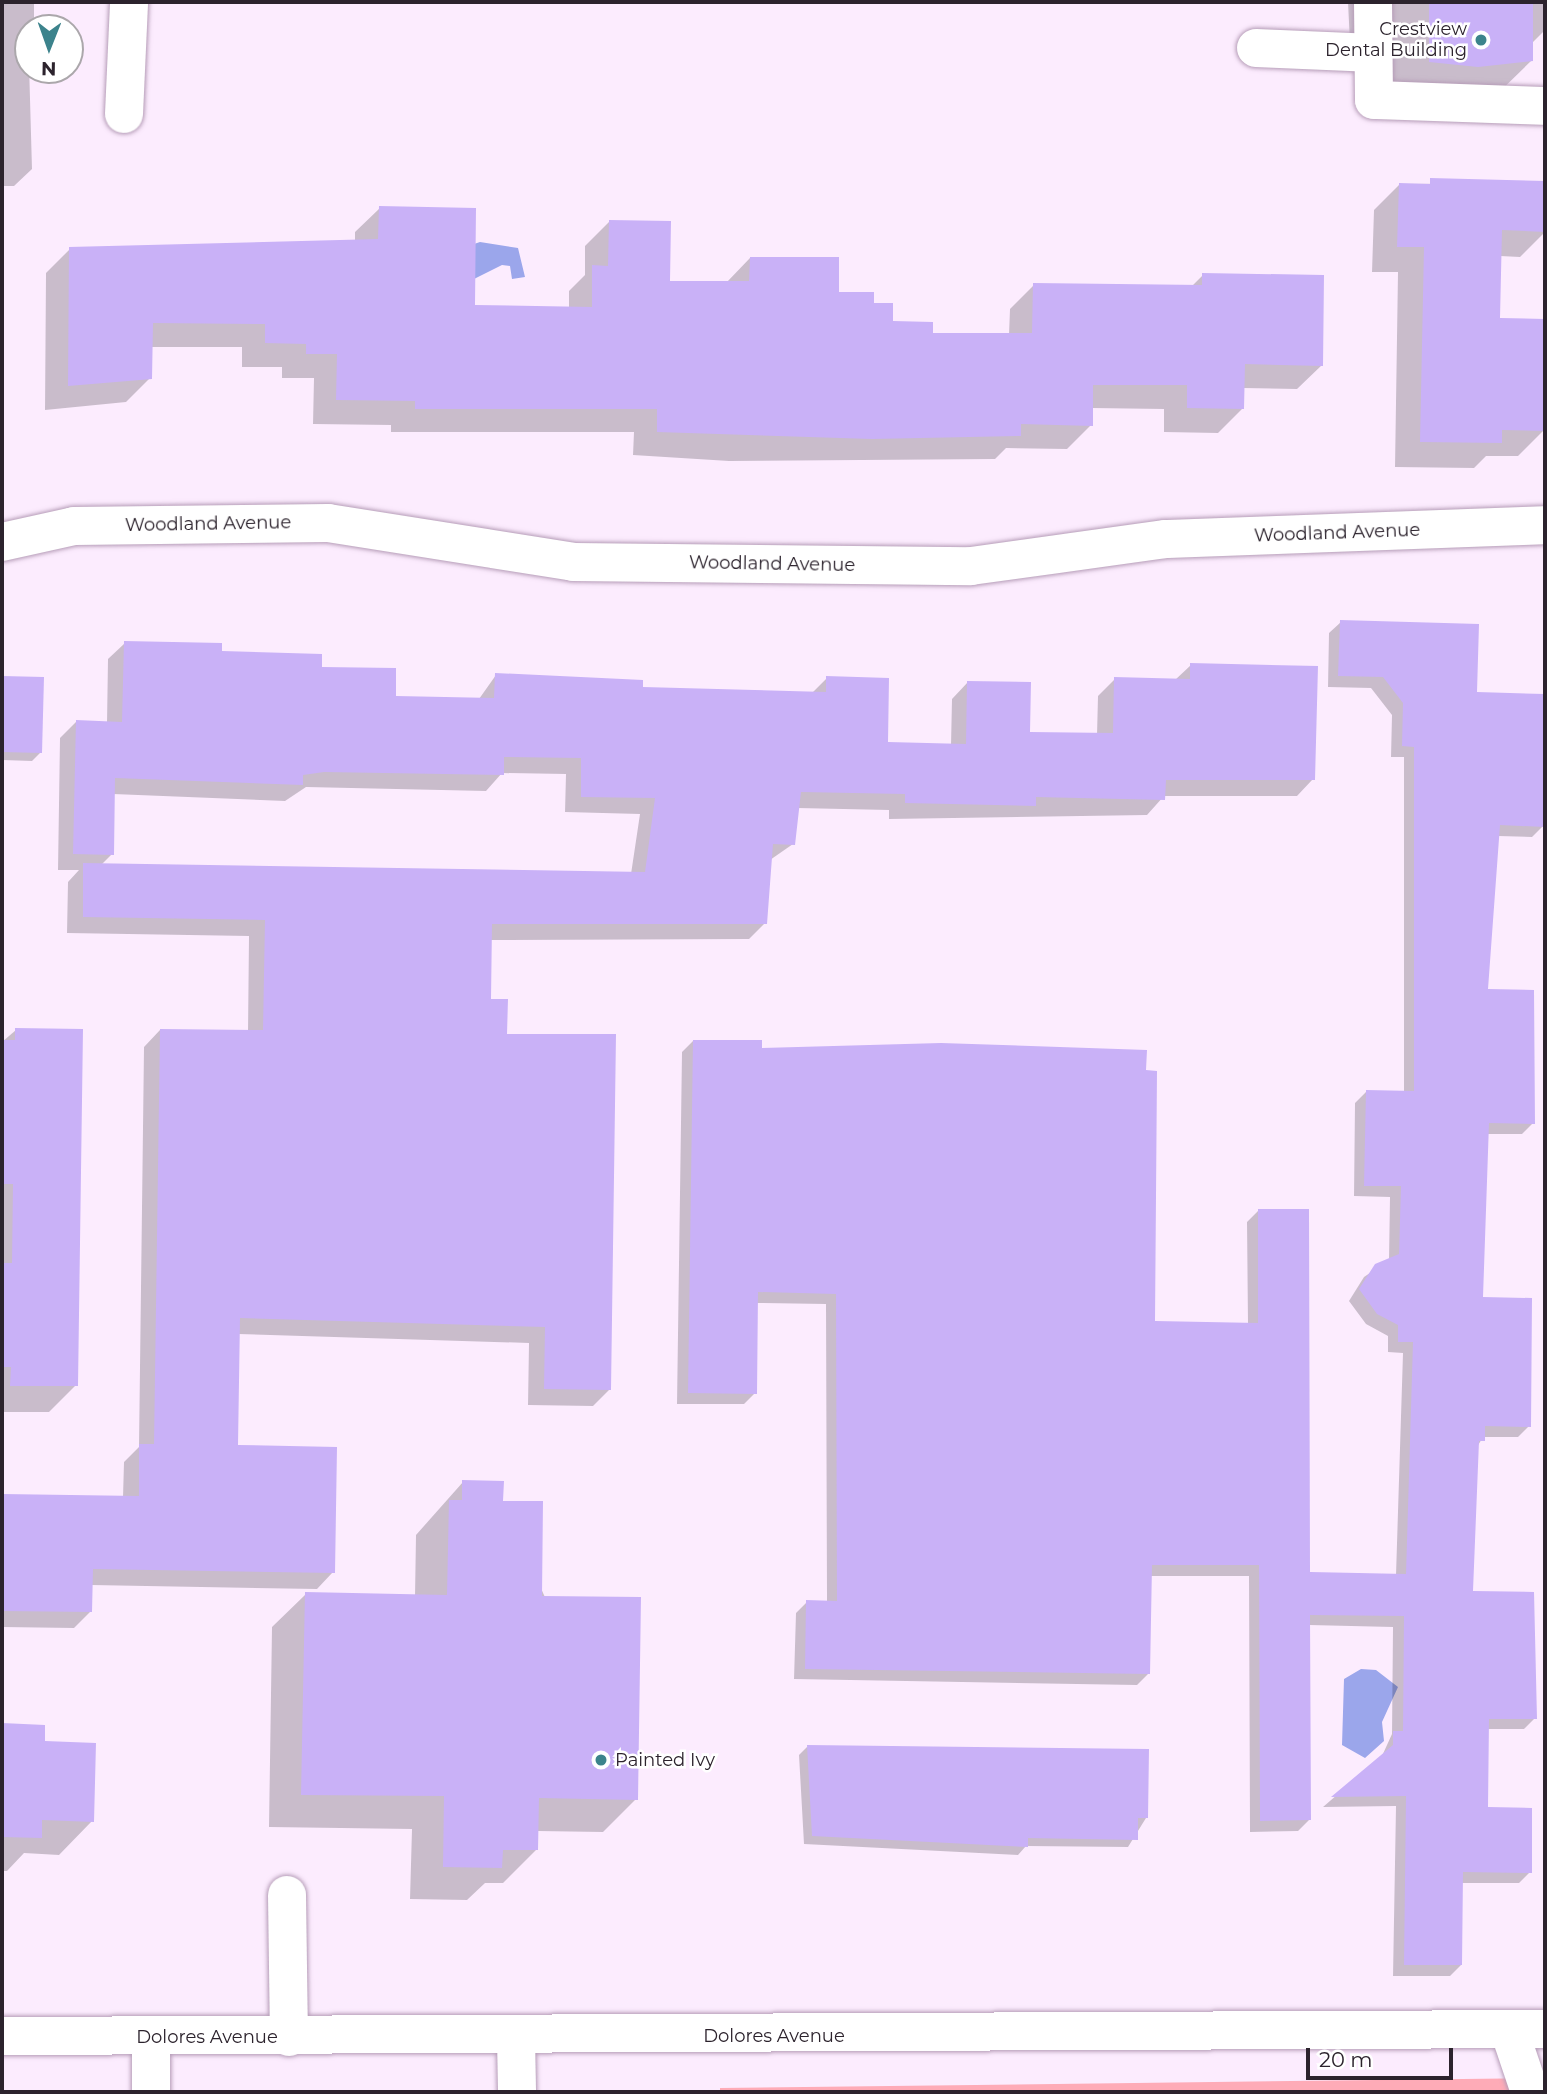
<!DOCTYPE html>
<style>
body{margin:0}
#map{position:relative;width:1547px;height:2094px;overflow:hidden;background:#fcecfe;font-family:Montserrat,sans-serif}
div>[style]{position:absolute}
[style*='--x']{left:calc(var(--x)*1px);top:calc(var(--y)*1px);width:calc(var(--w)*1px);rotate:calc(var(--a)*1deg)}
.green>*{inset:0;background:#feabb7}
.water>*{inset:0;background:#9ba6eb}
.shadow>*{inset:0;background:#0003}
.building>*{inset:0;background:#c9b1f7}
.roads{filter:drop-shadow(0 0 2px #b69db8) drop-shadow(0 0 2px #b69db8)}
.minor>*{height:38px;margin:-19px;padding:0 19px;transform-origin:19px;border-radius:19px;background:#fff}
.dots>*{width:19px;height:19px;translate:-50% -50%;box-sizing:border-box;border:4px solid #fff;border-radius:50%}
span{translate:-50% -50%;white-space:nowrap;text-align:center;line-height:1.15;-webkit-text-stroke:5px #fff;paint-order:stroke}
.poi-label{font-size:18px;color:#2c232d}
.right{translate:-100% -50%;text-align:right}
.left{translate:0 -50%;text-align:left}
.street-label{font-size:18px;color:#2c232d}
.frame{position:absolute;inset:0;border:4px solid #2c232d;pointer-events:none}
.north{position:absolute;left:14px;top:14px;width:70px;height:70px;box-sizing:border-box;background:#fff;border:2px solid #aba7ab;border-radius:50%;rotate:181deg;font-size:19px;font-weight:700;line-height:28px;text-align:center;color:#2c232d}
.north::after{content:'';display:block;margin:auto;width:24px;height:32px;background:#3c838c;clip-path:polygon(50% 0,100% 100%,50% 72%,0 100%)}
.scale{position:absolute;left:1306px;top:2048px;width:147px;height:32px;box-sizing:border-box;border:4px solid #2c232d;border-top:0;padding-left:9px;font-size:21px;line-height:24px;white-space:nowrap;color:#2c232d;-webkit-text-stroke:5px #fff;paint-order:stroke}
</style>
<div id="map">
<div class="green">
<i style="clip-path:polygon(1545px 2078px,1545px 2092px,720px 2092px,720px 2088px)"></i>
</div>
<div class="water">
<i style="clip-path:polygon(480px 242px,518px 248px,525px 277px,512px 279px,510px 266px,502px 265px,470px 281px,462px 248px)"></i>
<i style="clip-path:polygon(1361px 1669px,1376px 1670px,1398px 1687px,1382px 1722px,1384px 1741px,1365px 1758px,1342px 1745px,1344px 1679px)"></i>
</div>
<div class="shadow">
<i style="clip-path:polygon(2px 2px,34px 2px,34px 28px,28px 28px,32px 169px,14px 186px,2px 186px)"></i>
<i style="clip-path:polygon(1348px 2px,1545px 2px,1545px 30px,1531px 44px,1531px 61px,1486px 105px,1432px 111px,1351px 63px)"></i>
<i style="clip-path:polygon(1545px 183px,1545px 232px,1520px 257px,1500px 256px,1498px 320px,1545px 321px,1544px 430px,1518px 456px,1486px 456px,1474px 468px,1395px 467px,1398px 272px,1372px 272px,1374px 210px,1400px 184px)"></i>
<i style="clip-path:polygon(380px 208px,473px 307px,569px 308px,569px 291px,585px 275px,585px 246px,610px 221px,668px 283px,726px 283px,750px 258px,872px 305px,891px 323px,931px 334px,1009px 335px,1010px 309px,1034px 285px,1192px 286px,1203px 275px,1322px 365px,1297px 389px,1243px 388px,1242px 409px,1218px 433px,1164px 432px,1164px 409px,1091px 408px,1091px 425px,1067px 449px,1006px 448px,995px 459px,729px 461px,633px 455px,634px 432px,391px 432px,391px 425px,313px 424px,314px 378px,282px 378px,282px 367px,242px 367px,242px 347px,151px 347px,150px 378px,126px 402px,45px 410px,46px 273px,70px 249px,355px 241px,355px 232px)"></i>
<i style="clip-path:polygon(1341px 622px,1475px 694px,1543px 826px,1532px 837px,1498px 836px,1486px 990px,1533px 1123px,1522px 1134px,1487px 1134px,1481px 1298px,1529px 1426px,1518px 1437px,1483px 1437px,1477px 1447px,1472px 1592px,1535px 1718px,1524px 1729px,1487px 1729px,1486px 1809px,1530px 1872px,1519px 1883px,1461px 1883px,1461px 1965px,1450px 1976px,1393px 1976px,1396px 1806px,1323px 1807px,1382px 1756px,1392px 1734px,1393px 1627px,1309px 1625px,1309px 1820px,1298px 1831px,1250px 1832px,1249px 1576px,1150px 1576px,1148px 1674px,1137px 1685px,794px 1679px,796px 1613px,807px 1602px,827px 1602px,826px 1304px,756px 1303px,755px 1393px,744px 1404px,677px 1404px,682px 1052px,693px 1041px,760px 1049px,1153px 1323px,1248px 1325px,1247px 1222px,1258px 1211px,1308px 1574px,1396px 1575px,1403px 1353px,1388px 1352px,1388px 1336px,1366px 1324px,1349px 1301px,1364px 1277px,1389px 1260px,1390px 1197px,1354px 1196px,1355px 1103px,1366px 1092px,1404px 1092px,1404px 757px,1391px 757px,1392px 715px,1371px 688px,1328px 687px,1329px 633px)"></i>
<i style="clip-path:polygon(evenodd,125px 643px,320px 669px,394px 698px,479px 699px,496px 675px,641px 689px,812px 693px,827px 678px,886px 744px,951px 745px,952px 699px,968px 682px,1028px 733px,1097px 735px,1098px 696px,1115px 679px,1175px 680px,1191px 665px,1313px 779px,1297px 796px,1164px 796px,1147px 815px,889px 819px,889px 810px,797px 808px,793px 844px,770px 860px,765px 923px,749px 939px,490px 940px,489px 1001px,505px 1035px,609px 1390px,593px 1406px,528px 1405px,529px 1343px,238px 1334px,236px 1447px,333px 1572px,317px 1589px,91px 1585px,90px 1612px,74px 1628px,2px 1627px,2px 1496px,123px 1497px,124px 1462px,139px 1447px,144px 1047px,160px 1030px,248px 1032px,249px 936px,67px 933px,68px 882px,79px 870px,58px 870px,60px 738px,76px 722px,107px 723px,108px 659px,125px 643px,502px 773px,566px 774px,565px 812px,640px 814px,631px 874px,101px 865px,112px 854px,113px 794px,285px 801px,306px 787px,486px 791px,502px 773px)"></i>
<i style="clip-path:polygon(2px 678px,42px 678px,41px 752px,32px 761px,2px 760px)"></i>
<i style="clip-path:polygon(16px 1030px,76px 1385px,49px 1412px,2px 1412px,2px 1042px)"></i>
<i style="clip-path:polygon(463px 1482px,502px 1502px,636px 1799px,603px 1832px,537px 1831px,536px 1850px,503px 1883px,485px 1883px,467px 1900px,410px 1899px,412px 1829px,269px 1827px,272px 1627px,306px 1594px,415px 1596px,416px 1535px)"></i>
<i style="clip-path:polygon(2px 1725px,43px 1726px,43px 1743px,92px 1821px,59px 1855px,24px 1853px,7px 1871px,2px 1871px)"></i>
<i style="clip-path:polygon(807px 1747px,1146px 1818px,1128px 1847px,1026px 1846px,1018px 1855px,804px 1844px,799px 1755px)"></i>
</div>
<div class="building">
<i style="clip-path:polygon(1429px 2px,1533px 2px,1533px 61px,1478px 67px,1429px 62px)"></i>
<i style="clip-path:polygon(1430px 178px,1545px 181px,1545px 232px,1502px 230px,1500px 318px,1545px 319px,1545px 431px,1502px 430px,1502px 443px,1420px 442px,1424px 247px,1397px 247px,1399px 183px,1430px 184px)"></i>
<i style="clip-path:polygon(379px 206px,476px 208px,475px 305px,592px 307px,592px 265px,608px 266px,609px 220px,671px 221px,670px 281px,749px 281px,750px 257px,839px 257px,839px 292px,874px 292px,874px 303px,893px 303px,893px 321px,933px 322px,933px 333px,1032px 333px,1033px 283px,1202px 285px,1202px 273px,1324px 275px,1323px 366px,1245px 364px,1244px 409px,1187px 408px,1187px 385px,1093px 385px,1093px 426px,1021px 424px,1021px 436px,872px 439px,657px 432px,657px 409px,415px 409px,415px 401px,336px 400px,337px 354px,306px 354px,306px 344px,265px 343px,265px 324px,153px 323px,152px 379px,68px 386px,69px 247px,378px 239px)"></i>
<i style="clip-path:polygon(1340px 620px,1479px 624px,1477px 692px,1545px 694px,1545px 827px,1500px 825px,1488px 989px,1534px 990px,1535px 1124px,1489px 1123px,1483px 1297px,1532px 1298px,1531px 1427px,1485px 1426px,1485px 1441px,1479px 1441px,1473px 1591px,1534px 1592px,1537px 1719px,1489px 1719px,1488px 1807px,1532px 1808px,1532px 1873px,1463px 1872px,1462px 1965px,1404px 1965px,1406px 1796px,1331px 1797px,1393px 1745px,1393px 1731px,1403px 1731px,1404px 1616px,1310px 1615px,1311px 1820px,1260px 1821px,1259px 1565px,1152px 1565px,1150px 1674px,805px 1669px,806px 1600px,837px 1601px,836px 1294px,758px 1292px,757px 1394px,688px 1393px,693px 1040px,762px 1040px,762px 1048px,941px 1043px,1147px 1050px,1146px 1070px,1157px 1071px,1155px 1321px,1258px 1323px,1258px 1209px,1309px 1209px,1310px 1572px,1406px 1574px,1413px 1342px,1398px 1342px,1398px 1325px,1377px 1314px,1359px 1289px,1375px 1264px,1399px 1254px,1401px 1186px,1364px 1186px,1366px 1090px,1414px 1091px,1414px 747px,1402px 746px,1403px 703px,1383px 677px,1338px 676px)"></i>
<i style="clip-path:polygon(124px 641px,222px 643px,222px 651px,322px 654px,322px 667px,396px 668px,396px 696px,494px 698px,495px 673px,643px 680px,643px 687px,826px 692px,826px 676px,889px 678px,888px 742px,966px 744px,967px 681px,1031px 682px,1030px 732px,1113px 733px,1114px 677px,1190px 679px,1190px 663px,1318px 666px,1315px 780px,1166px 780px,1165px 800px,1036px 797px,1036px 806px,905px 803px,905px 794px,801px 792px,795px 845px,773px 844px,767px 924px,492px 924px,491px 999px,508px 999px,507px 1034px,616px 1034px,611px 1390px,544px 1389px,545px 1327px,240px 1318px,238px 1445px,337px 1447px,335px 1573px,93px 1569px,92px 1612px,2px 1611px,2px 1494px,139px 1496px,139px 1444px,154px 1444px,160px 1029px,263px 1030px,265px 920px,83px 917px,83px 863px,645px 872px,655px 798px,581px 797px,581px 758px,504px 757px,504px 775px,324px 772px,303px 775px,303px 785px,115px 778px,114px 855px,73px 854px,76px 720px,122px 722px)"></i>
<i style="clip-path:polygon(2px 676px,44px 677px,42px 753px,2px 752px)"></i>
<i style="clip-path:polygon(15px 1028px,83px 1029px,78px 1386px,10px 1386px,11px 1367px,2px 1367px,2px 1263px,12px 1263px,13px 1184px,2px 1184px,2px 1040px,15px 1040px)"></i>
<i style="clip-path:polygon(462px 1480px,504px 1481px,503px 1501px,543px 1501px,542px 1596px,641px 1597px,638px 1800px,539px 1798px,538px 1850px,503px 1850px,502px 1868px,443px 1867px,444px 1796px,301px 1795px,305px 1592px,447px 1595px,449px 1500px,462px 1500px)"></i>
<i style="clip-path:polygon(2px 1723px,45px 1725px,45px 1741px,96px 1743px,94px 1822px,42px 1820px,42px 1838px,2px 1837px)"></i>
<i style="clip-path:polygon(807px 1745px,1149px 1749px,1148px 1818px,1138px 1818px,1138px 1840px,1028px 1838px,1028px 1847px,812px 1836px)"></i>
</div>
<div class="roads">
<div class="minor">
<i style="--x:1373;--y:2;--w:98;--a:89.4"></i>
<i style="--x:1374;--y:100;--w:171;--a:2"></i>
<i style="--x:1256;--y:48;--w:118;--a:2.4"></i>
<i style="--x:124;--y:114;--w:112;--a:-87.4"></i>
<i style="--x:2;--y:542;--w:74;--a:-12.5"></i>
<i style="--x:74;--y:526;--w:254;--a:-0.7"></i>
<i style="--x:328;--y:523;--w:248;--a:9"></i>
<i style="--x:573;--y:562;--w:398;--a:0.6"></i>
<i style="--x:971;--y:566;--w:197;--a:-7.9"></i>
<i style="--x:1166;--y:539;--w:379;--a:-2.1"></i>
<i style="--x:287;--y:1895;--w:142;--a:89.2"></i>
<i style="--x:1509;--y:2030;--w:65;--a:71.3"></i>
<i style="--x:2;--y:2036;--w:1543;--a:-0.26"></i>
<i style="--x:151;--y:2037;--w:55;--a:90"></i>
<i style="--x:516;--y:2038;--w:54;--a:88.9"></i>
</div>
</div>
<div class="dots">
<i style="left:1481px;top:40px;background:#3c838c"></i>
<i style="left:601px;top:1760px;background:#3c838c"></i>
</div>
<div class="poi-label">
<span class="right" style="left:1467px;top:40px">Crestview<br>Dental Building</span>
<span class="left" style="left:615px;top:1760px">Painted Ivy</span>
</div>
<div class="street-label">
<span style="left:208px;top:524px;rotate:-1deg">Woodland Avenue</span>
<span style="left:1337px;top:533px;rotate:-2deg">Woodland Avenue</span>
<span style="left:772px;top:564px;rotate:1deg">Woodland Avenue</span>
<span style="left:774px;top:2036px">Dolores Avenue</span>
<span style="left:207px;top:2037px">Dolores Avenue</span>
</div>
<div class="frame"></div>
<div class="north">N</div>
<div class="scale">20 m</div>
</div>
